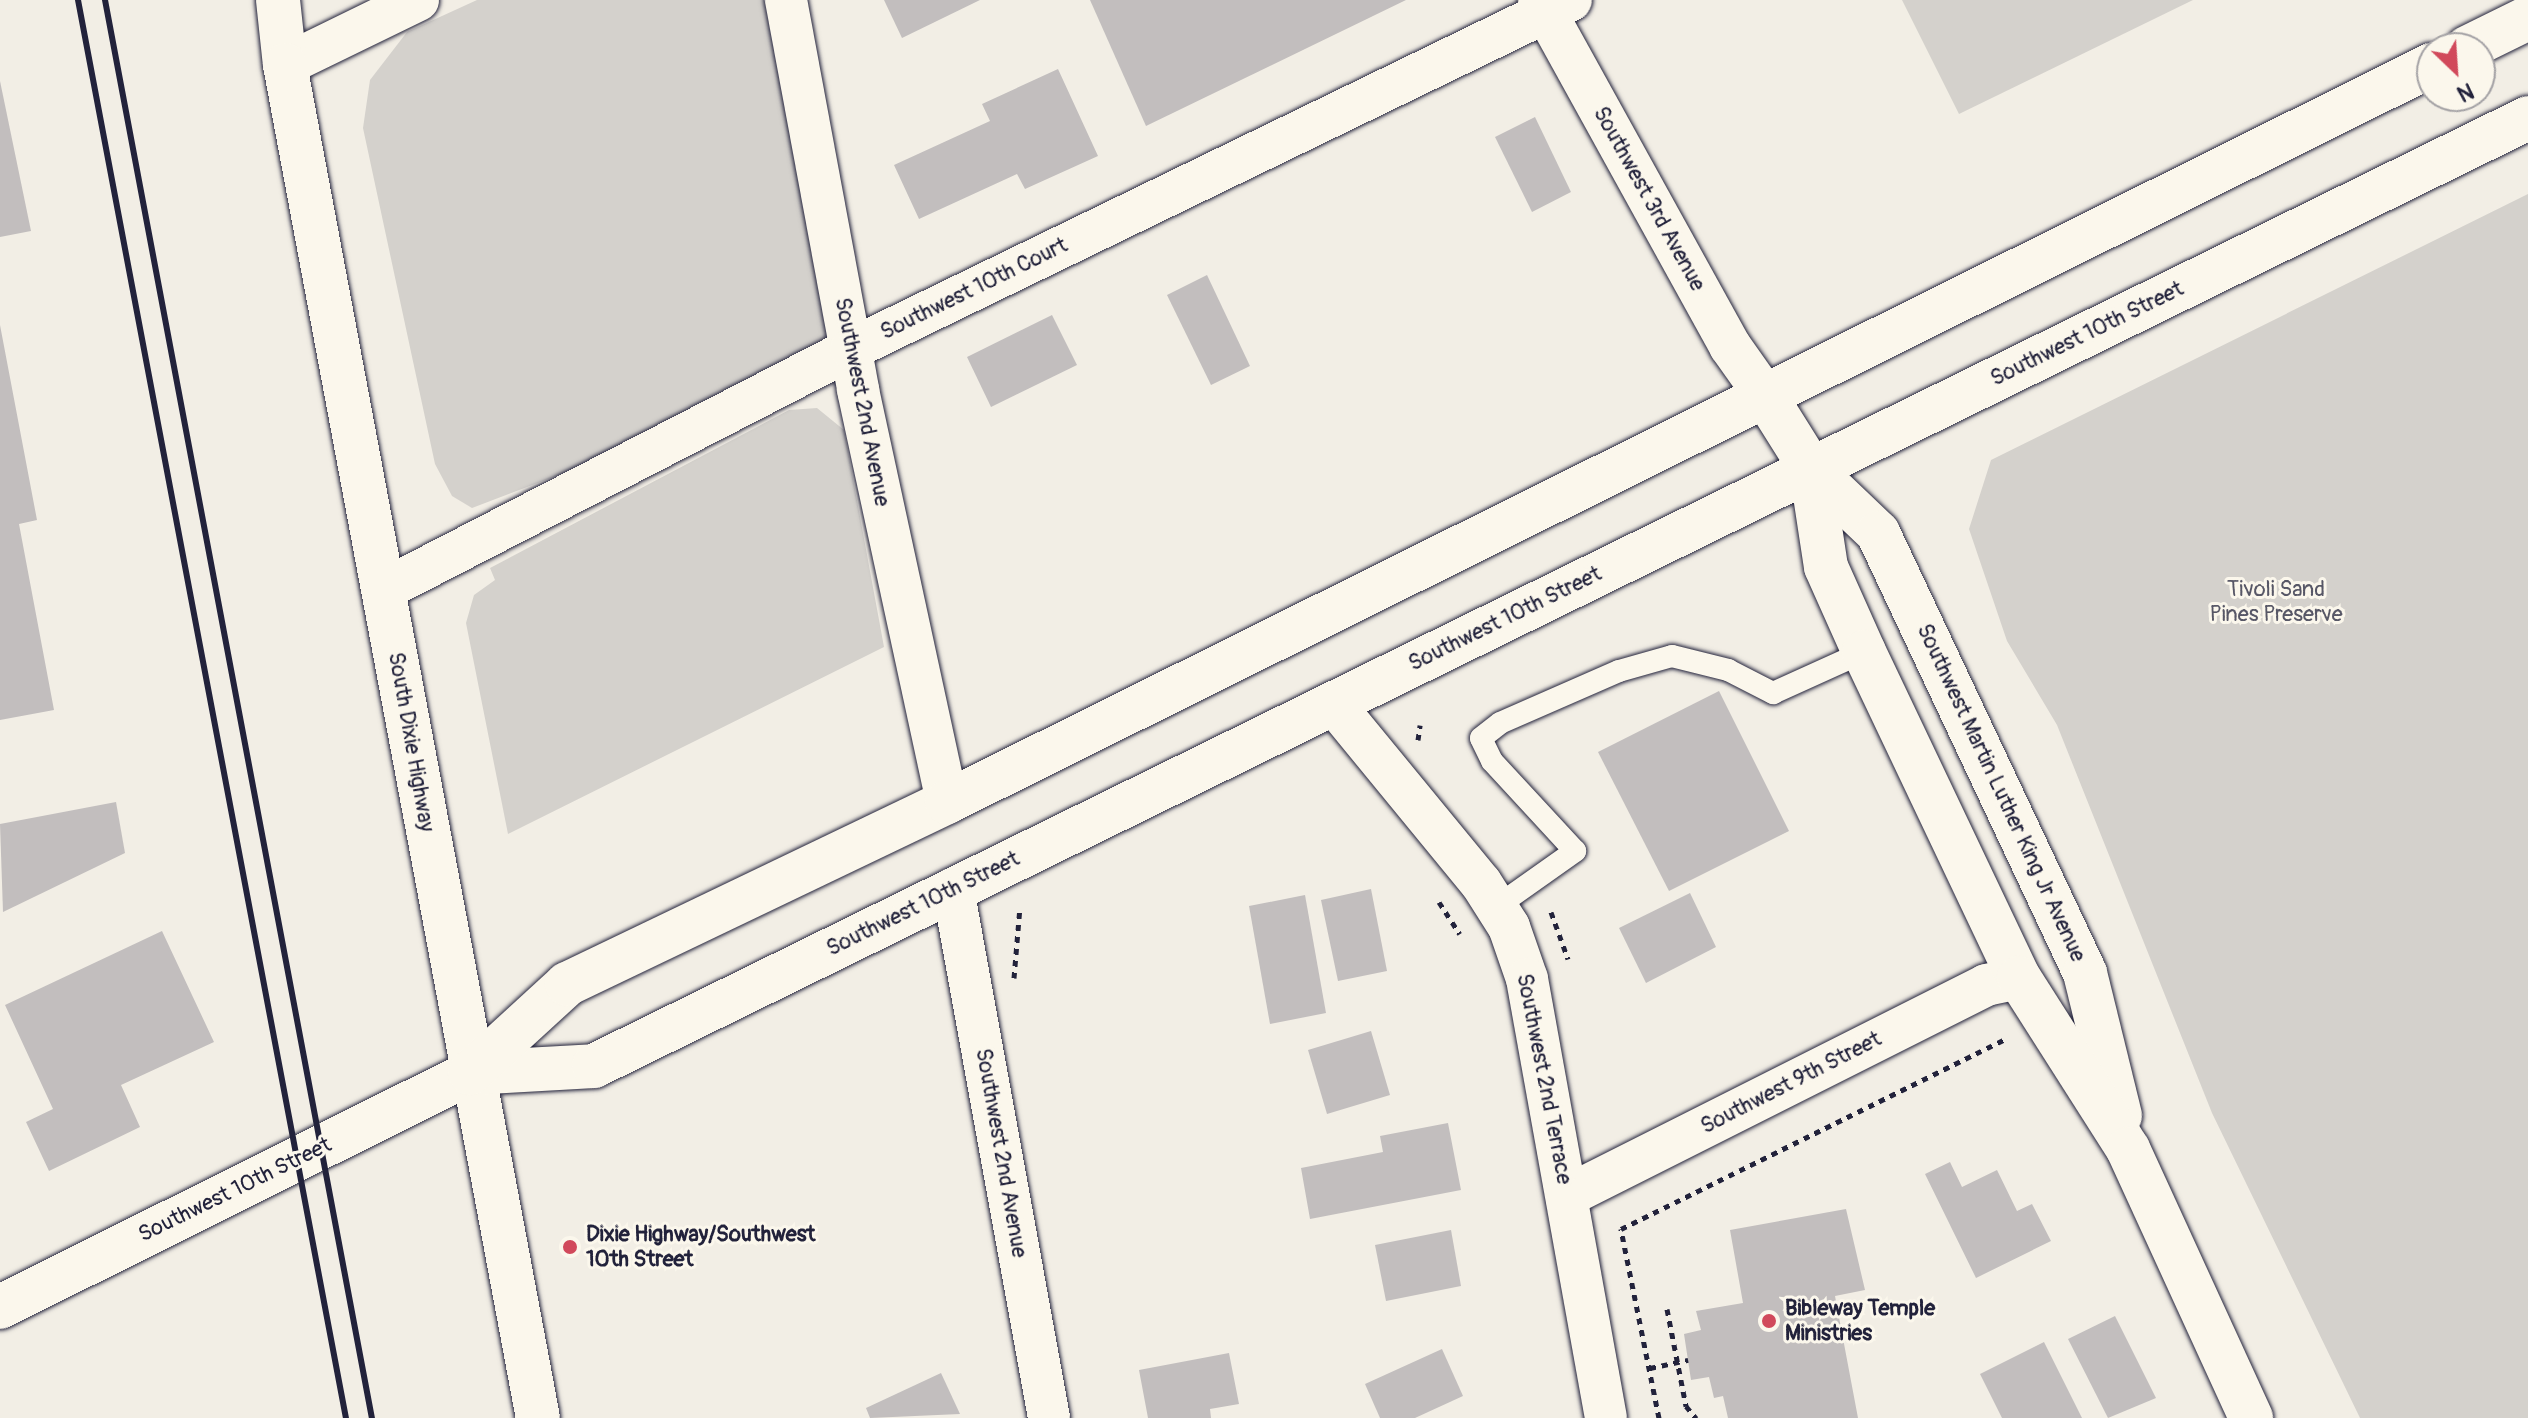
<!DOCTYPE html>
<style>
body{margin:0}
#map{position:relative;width:2528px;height:1418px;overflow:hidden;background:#f2eee5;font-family:Pangolin,sans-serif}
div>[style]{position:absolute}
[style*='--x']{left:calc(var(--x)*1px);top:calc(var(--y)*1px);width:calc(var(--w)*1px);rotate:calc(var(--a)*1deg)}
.green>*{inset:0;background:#d4d1cc}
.building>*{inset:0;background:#c2bebe}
.path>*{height:5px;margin-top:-2.5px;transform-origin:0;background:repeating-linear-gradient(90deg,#22223b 0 6px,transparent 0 12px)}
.roads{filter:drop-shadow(0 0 2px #22223b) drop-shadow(0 0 2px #22223b)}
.service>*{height:22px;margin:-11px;padding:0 11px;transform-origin:11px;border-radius:11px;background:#fbf7ec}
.minor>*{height:42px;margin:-21px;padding:0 21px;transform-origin:21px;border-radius:21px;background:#fbf7ec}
.tertiary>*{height:44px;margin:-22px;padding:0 22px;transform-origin:22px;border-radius:22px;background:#fbf7ec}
.secondary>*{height:44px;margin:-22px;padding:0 22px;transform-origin:22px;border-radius:22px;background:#fbf7ec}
.primary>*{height:44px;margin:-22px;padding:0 22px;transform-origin:22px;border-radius:22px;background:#fbf7ec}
.rail>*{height:6px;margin:-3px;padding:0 3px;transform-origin:3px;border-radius:3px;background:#22223b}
.dots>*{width:22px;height:22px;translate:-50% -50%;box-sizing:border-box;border:4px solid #fbf7ec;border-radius:50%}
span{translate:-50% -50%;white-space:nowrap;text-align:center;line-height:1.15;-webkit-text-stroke:6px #fbf7ec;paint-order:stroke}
.street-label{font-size:22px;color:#22223b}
.park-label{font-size:22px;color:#575766}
.poi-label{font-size:22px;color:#22223b;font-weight:700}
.left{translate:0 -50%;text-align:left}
.north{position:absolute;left:2416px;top:32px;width:80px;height:80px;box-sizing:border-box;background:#fbf7ec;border:2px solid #a4a2a5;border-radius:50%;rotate:155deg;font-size:22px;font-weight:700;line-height:32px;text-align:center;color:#22223b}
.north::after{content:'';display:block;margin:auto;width:28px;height:36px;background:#d1495b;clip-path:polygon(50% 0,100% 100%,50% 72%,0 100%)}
</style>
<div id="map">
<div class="green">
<i style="clip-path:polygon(477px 0,764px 0,829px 329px,818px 351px,606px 457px,472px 508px,452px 496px,435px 464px,363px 128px,370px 80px,407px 32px)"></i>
<i style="clip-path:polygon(1902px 0,2193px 0,1959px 114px)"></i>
<i style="clip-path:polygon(2528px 194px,2528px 1418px,2360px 1418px,2212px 1113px,2057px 725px,2007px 641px,1969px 529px,1991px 460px)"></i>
<i style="clip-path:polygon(817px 408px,844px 430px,884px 647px,508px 834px,466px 623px,474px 595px,495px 580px,490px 568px,789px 410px)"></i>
</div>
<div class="building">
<i style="clip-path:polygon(884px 0,980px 0,902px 38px)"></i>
<i style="clip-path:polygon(1090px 0,1406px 0,1146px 126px)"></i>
<i style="clip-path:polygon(1058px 69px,1098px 156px,1025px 189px,1017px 174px,919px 219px,894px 165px,990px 121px,982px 104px)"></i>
<i style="clip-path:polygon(0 81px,31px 231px,0 237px)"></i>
<i style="clip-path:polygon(1535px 117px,1571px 192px,1532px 212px,1495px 137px)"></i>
<i style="clip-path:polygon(1207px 275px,1250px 366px,1211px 385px,1167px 295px)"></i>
<i style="clip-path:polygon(1052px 315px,1077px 365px,991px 407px,967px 357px)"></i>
<i style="clip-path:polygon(0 325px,37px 520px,19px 524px,54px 710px,0 720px)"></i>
<i style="clip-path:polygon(1719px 691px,1789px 831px,1669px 891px,1598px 752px)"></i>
<i style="clip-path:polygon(116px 802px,125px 853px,3px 912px,0 824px)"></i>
<i style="clip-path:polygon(1371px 889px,1387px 971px,1338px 981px,1321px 900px)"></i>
<i style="clip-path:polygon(1690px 893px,1716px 947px,1646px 983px,1619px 928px)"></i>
<i style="clip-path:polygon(1305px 895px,1326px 1013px,1270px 1024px,1249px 906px)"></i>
<i style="clip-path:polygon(162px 931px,214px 1042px,121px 1085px,140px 1127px,49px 1171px,26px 1122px,53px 1109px,5px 1005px)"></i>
<i style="clip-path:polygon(1371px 1031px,1390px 1095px,1327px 1114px,1308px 1050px)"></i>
<i style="clip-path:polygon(1448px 1123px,1461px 1190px,1310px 1219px,1301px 1168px,1383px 1152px,1380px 1136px)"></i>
<i style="clip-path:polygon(1950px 1162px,1962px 1187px,1997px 1170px,2017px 1211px,2032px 1204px,2051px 1241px,1976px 1278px,1925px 1174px)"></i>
<i style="clip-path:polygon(1846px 1209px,1865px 1290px,1835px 1296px,1858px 1418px,1728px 1418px,1723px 1396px,1714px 1398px,1709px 1377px,1691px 1380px,1684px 1334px,1701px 1330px,1696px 1311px,1743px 1303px,1730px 1230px)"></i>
<i style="clip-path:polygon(1451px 1230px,1461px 1286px,1386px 1301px,1375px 1245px)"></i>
<i style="clip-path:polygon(2115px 1316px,2156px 1398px,2108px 1418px,2068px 1339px)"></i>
<i style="clip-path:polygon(2044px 1342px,2082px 1418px,2002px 1418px,1980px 1374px)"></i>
<i style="clip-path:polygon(1442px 1349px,1463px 1396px,1415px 1418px,1380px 1418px,1365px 1384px)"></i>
<i style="clip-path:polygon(1229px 1353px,1239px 1404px,1210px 1409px,1211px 1418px,1148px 1418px,1139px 1370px)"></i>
<i style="clip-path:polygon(941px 1373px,960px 1414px,870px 1418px,866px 1408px)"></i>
</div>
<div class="path">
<i style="--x:1418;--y:740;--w:15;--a:-82"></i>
<i style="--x:1439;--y:902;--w:38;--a:57"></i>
<i style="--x:1551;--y:912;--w:50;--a:70.1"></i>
<i style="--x:1014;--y:978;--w:71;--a:-85.2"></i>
<i style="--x:1667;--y:1309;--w:99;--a:78.9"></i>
<i style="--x:1686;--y:1406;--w:16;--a:50"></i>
<i style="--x:1650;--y:1368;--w:39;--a:-12"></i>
<i style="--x:1659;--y:1418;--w:193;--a:-101.4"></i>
<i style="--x:1621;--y:1229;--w:431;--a:-26.3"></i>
</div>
<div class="roads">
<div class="service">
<i style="--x:1496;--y:907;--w:97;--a:-35.3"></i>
<i style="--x:1575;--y:851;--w:122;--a:-132.7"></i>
<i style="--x:1492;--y:761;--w:25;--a:-116"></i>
<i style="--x:1481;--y:738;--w:24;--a:-38"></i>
<i style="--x:1500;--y:723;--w:130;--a:-23.6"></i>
<i style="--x:1619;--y:671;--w:55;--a:-15.8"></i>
<i style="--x:1672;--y:656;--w:58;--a:14"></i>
<i style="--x:1728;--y:670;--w:51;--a:27.1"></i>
<i style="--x:1773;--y:693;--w:100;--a:-24.3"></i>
</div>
<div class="minor">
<i style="--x:786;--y:0;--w:397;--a:79.5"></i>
<i style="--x:858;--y:390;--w:422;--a:77.8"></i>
<i style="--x:1539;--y:0;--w:395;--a:61.1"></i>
<i style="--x:1730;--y:346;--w:59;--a:54.7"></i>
<i style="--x:285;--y:65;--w:148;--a:-26"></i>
<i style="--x:383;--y:590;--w:526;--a:-27.25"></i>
<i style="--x:851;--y:349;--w:800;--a:-25.86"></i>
<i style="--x:1333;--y:703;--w:233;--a:50.6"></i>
<i style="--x:1481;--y:883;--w:52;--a:57.5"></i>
<i style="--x:1509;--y:927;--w:55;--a:70.9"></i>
<i style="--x:1527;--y:979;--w:446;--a:79.8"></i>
<i style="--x:953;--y:889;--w:538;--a:79.71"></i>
<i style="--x:1567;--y:1196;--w:469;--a:-26.7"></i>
<i style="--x:1986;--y:985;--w:34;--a:-12"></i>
</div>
<div class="tertiary">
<i style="--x:1764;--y:394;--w:89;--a:57.9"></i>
<i style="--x:1811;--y:469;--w:93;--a:43.7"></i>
<i style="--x:1878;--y:533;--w:486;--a:64.8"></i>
<i style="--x:2085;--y:973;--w:147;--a:76.2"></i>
<i style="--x:1811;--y:469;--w:99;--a:81.3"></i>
<i style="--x:1826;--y:567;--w:93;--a:65.9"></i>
<i style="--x:1864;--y:652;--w:361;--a:64.6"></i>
<i style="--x:2019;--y:978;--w:203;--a:57.5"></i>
<i style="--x:2128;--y:1149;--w:296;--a:65.4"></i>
</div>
<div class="secondary">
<i style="--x:278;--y:0;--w:65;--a:83.9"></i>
<i style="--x:285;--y:65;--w:1376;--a:79.41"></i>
</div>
<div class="primary">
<i style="--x:2467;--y:48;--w:68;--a:-26.2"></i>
<i style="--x:470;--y:1073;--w:124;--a:-3.2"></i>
<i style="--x:594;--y:1066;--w:2154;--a:-26.11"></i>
<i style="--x:0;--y:1307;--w:525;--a:-26.47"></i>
<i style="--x:470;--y:1073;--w:132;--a:-42.5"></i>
<i style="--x:567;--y:984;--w:421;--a:-25.6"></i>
<i style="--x:947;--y:802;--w:1658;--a:-26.4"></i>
</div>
</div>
<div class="rail">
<i style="--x:78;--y:0;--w:1443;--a:79.3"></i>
<i style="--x:105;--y:0;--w:1443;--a:79.34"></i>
</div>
<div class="dots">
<i style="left:570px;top:1247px;background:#d1495b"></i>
<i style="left:1769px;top:1321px;background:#d1495b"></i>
</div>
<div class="street-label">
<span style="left:1649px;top:199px;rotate:61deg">Southwest 3rd Avenue</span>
<span style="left:974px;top:289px;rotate:-26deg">Southwest 10th Court</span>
<span style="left:2087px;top:334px;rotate:-26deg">Southwest 10th Street</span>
<span style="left:862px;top:402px;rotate:79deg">Southwest 2nd Avenue</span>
<span style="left:1505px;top:619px;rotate:-26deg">Southwest 10th Street</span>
<span style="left:411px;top:742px;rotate:80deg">South Dixie Highway</span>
<span style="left:2001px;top:793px;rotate:65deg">Southwest Martin Luther King Jr Avenue</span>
<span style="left:923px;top:904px;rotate:-26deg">Southwest 10th Street</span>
<span style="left:1544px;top:1079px;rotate:79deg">Southwest 2nd Terrace</span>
<span style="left:1791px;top:1083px;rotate:-27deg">Southwest 9th Street</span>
<span style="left:1001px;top:1153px;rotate:80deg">Southwest 2nd Avenue</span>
<span style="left:235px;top:1190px;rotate:-26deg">Southwest 10th Street</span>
</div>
<div class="park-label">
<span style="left:2276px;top:602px">Tivoli Sand<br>Pines Preserve</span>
</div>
<div class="poi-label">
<span class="left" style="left:586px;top:1247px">Dixie Highway/Southwest<br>10th Street</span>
<span class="left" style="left:1785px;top:1321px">Bibleway Temple<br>Ministries</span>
</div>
<div class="north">N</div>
</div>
